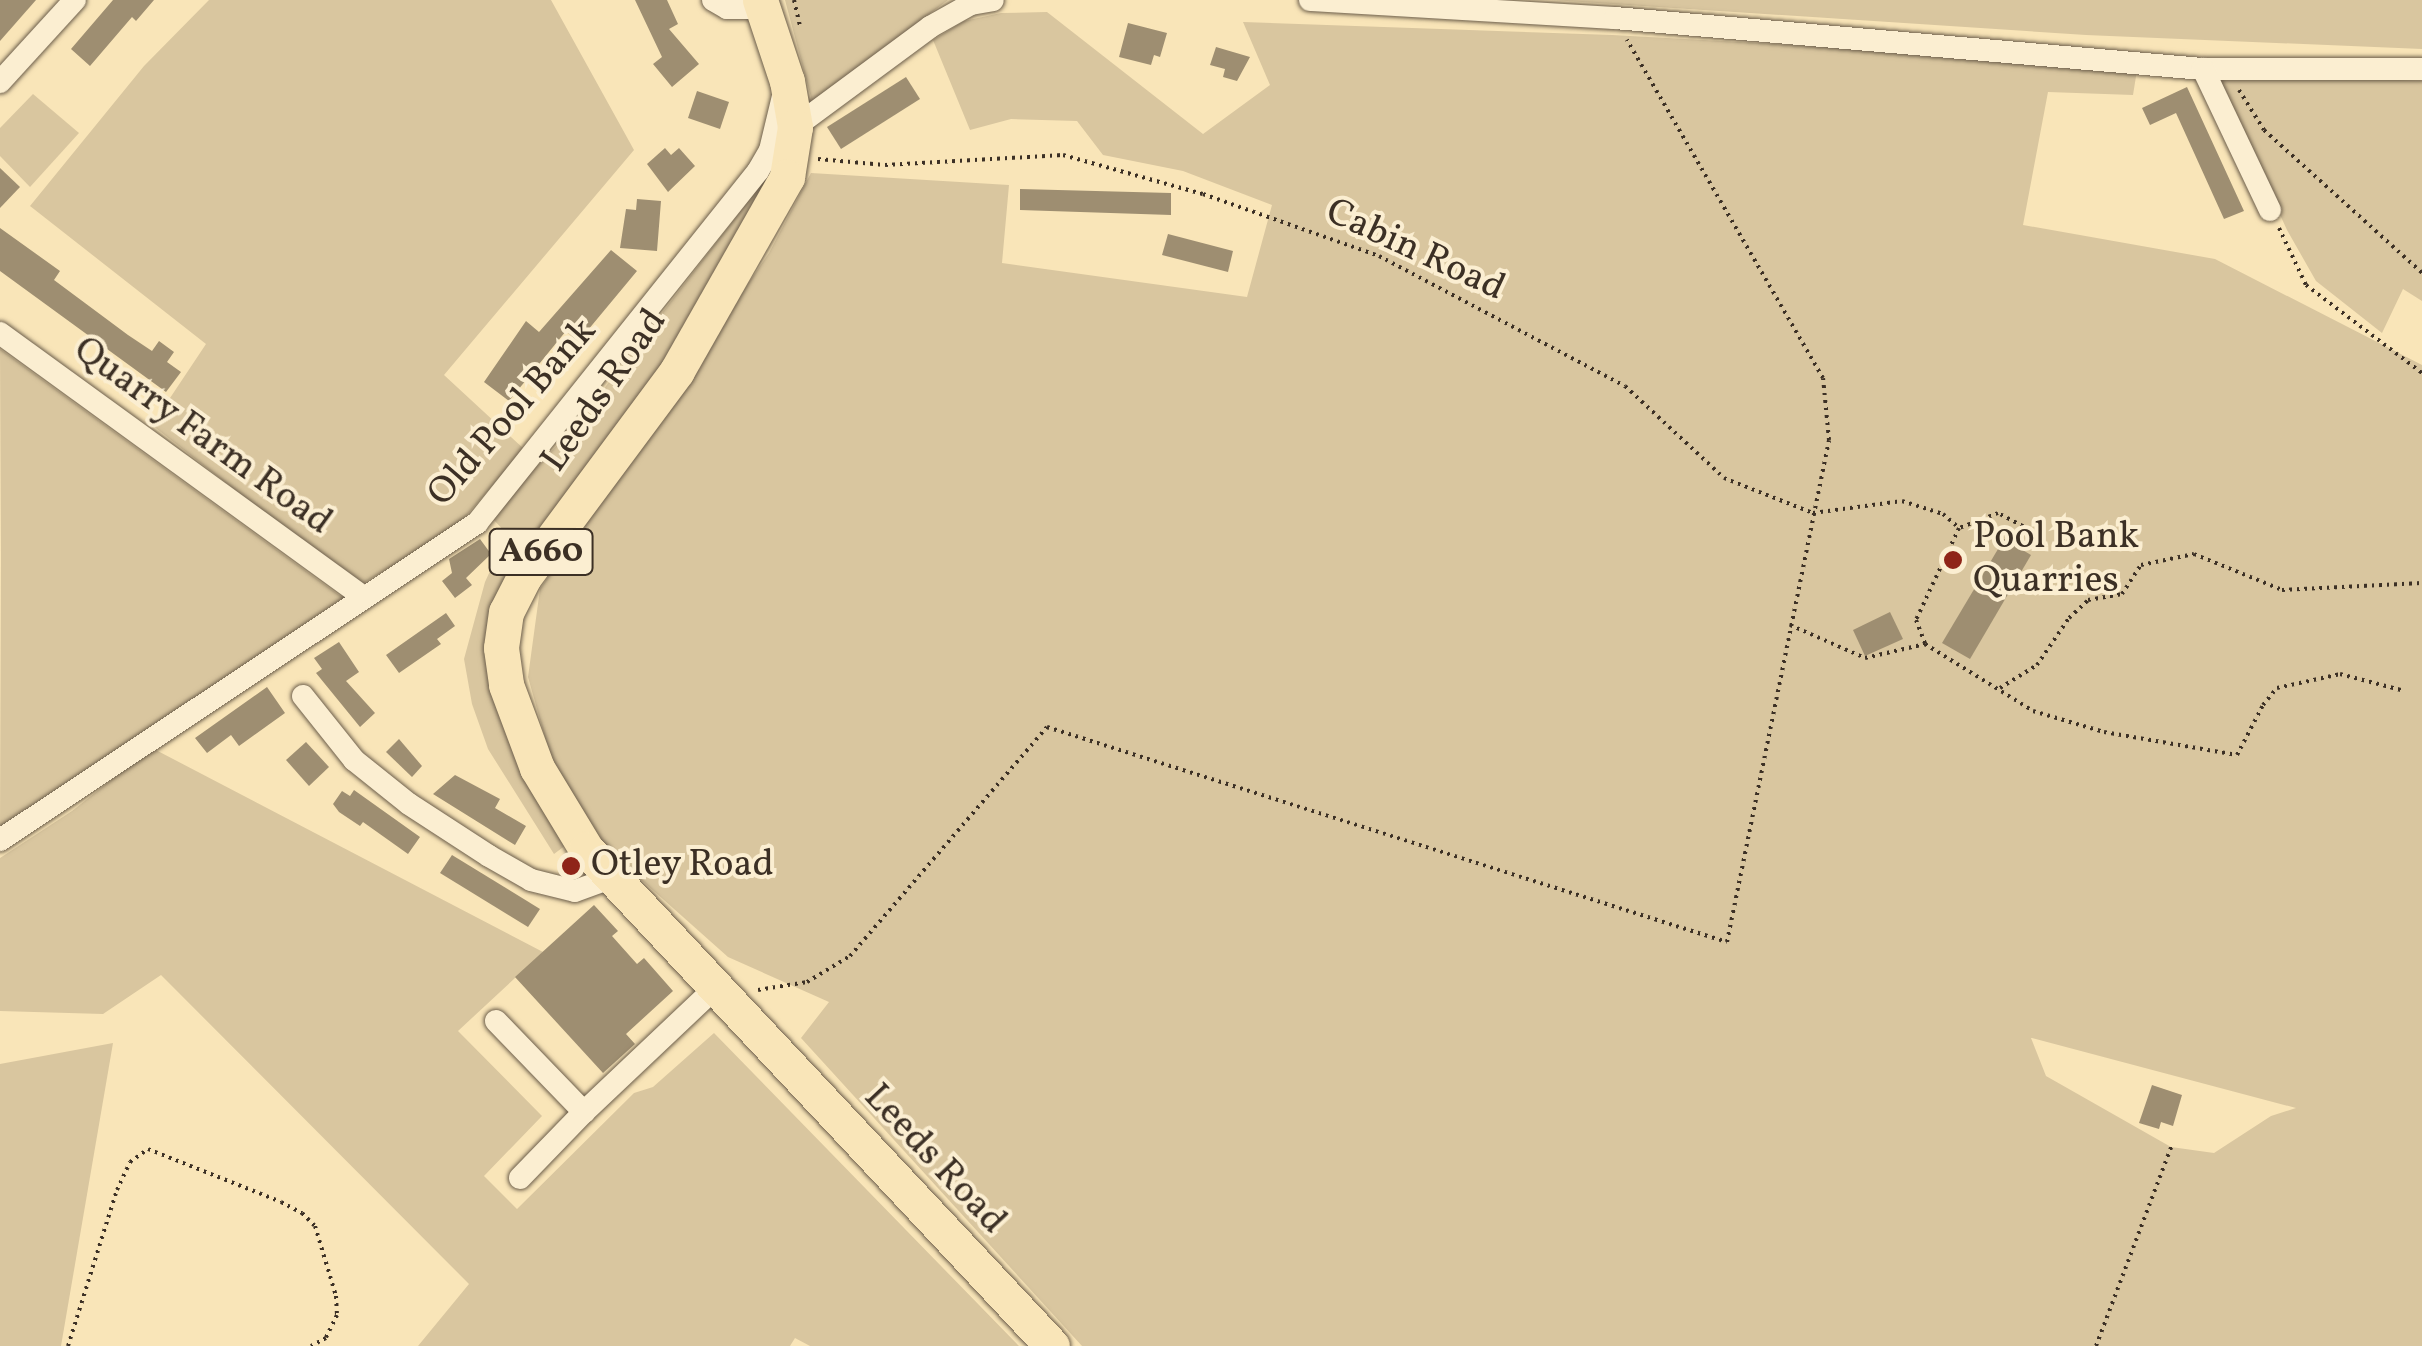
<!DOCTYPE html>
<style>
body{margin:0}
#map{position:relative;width:2422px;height:1346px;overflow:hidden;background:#f9e5b8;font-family:Vollkorn,serif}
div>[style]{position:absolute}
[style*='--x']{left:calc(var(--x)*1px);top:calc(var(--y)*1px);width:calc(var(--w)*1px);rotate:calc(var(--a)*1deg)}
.green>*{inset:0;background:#d9c69f}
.building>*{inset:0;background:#9e8e71}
.path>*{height:4px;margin-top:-2px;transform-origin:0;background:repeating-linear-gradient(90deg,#3c3025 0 2.5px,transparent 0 7.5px)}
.roads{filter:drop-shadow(0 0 2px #6b5d4a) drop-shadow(0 0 2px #6b5d4a)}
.minor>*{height:22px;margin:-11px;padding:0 11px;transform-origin:11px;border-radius:11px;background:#fbeed1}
.highway>*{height:35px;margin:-17.5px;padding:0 17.5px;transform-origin:17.5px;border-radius:17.5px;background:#f9e5b8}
.dots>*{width:28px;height:28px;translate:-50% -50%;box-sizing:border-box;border:5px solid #fbeed1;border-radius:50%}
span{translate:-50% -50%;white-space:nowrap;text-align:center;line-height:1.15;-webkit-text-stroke:8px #fbeed1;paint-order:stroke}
.shield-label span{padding:2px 8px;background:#fbeed1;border:2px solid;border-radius:8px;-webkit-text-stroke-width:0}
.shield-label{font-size:35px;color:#3c3025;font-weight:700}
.street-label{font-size:38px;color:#3c3025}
.poi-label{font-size:38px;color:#3c3025}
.left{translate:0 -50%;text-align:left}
</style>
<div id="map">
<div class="green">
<i style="clip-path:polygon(209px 0,551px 0,634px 150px,444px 375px,524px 449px,453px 531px,358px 586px,152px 425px,206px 344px,30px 206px,144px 66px)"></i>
<i style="clip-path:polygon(785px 0,948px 0,812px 101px)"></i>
<i style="clip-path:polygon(1552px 0,2422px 0,2422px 49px,2086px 35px)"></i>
<i style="clip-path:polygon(evenodd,1047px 12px,1203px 134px,1270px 85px,1243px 22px,1612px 35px,2138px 64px,2133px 95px,2048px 92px,2023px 225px,2215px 259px,2422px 365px,2422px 1346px,1082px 1346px,801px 1038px,829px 1002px,728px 957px,610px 852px,556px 776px,528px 677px,540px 589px,769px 253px,811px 173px,1009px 185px,1002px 263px,1247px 297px,1272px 205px,1183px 171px,1103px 155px,1077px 121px,1011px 119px,970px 130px,933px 40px,964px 21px,1001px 13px,1047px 12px,2031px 1038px,2032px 1038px,2296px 1108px,2271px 1116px,2214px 1153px,2171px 1147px,2046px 1076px,2031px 1038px)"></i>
<i style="clip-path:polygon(2222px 72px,2422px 81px,2422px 301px,2403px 289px,2382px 333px,2316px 281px,2287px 230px,2221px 85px)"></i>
<i style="clip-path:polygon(33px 94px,79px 133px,30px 187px,0 156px,0 128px)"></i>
<i style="clip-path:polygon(765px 179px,772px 185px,660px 373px,499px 603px,570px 842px,554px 854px,488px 749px,472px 704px,464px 659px,485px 582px,507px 534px,493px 519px,507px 497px,573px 429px)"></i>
<i style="clip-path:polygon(0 349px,343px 598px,0 829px,1px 557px)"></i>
<i style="clip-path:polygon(152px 748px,543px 952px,458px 1031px,542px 1116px,484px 1176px,517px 1209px,634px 1093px,653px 1087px,714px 1033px,1019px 1346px,810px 1346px,795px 1338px,790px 1346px,418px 1346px,469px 1284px,161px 975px,103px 1014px,0 1011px,0 858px,72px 811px)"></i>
<i style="clip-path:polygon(113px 1043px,61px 1346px,0 1346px,0 1064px)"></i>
</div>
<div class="building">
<i style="clip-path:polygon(0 0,36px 0,0 41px)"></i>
<i style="clip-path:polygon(113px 0,154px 0,136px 21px,132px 17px,90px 66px,71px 49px)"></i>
<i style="clip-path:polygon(635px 0,667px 0,678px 24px,669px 29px,699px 64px,672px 87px,653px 64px,662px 57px)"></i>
<i style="clip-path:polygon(1128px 23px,1167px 33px,1160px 57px,1154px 55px,1151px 65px,1119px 57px)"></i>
<i style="clip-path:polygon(1216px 47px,1250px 57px,1237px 81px,1223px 77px,1225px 69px,1210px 65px)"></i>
<i style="clip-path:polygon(906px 77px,920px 99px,841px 149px,827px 127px)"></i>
<i style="clip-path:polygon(2187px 87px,2244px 211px,2224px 219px,2176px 113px,2150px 125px,2142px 108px)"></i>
<i style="clip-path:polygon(697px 91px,729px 102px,720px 129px,688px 118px)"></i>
<i style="clip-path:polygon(665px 148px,671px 155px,679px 148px,695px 166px,668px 192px,647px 164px)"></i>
<i style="clip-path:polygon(0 168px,20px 187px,0 208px)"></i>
<i style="clip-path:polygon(1020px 189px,1171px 193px,1171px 215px,1020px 210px)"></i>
<i style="clip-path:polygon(637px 199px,661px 201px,657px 251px,620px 248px,626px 209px,636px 210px)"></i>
<i style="clip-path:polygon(0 228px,60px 271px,54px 280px,128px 335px,152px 351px,159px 341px,174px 352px,167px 362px,181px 372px,166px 392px,0 271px)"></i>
<i style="clip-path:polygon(1168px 234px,1233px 251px,1228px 272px,1162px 255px)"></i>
<i style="clip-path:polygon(611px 250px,637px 271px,578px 342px,566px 331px,509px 401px,484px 382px,526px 321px,539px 332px)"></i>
<i style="clip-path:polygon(480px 539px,491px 554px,466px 578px,472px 585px,455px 598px,442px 581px,452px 573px,449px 559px)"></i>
<i style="clip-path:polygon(2004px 539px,2031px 555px,1970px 659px,1942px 643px)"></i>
<i style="clip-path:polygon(1890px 612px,1903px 639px,1865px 656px,1853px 630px)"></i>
<i style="clip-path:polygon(446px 613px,455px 626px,437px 639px,441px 644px,399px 673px,386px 655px)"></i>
<i style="clip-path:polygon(339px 642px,359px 672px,346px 681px,375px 713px,360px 727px,316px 673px,322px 669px,314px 658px)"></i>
<i style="clip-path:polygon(267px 687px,285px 713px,239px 746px,231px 735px,207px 753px,195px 738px)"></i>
<i style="clip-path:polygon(399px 739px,422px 766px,412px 777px,386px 752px)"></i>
<i style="clip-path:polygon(306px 742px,329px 767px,309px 786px,286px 760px)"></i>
<i style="clip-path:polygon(455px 775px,500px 799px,495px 808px,526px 826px,515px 845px,433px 794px)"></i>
<i style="clip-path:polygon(354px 790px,420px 837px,408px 854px,363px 822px,360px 826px,339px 812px,333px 804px,342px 791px,350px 796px)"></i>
<i style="clip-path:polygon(452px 855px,540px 909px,528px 927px,440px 873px)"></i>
<i style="clip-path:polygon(594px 905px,618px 931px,612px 936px,637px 964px,644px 958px,673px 991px,626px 1034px,635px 1044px,603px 1073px,515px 977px)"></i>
<i style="clip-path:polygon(2152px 1085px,2182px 1095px,2173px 1126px,2161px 1122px,2159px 1129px,2139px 1123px)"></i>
</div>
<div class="path">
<i style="--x:794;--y:0;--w:26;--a:77"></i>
<i style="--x:2239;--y:90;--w:47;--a:58"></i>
<i style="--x:2264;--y:130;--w:213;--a:42.1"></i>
<i style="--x:818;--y:159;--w:67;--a:5.1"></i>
<i style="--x:885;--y:165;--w:178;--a:-3.2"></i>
<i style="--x:1063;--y:155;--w:145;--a:15.6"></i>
<i style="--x:1203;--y:194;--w:187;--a:19.4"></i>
<i style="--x:1379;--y:256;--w:278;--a:27.9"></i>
<i style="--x:1625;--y:386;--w:135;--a:42.9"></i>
<i style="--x:1724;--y:478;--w:96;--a:21.5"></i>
<i style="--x:1813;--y:513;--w:90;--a:-7.7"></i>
<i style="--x:1902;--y:501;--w:43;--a:17.6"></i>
<i style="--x:1943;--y:514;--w:21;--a:41"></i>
<i style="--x:2279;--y:228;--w:63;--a:64.7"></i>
<i style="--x:2306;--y:285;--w:146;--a:37.2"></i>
<i style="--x:2036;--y:533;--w:43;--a:-152.2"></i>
<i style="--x:1998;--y:513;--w:42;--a:159"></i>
<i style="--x:1959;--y:528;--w:102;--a:115.1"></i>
<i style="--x:1916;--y:620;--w:26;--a:69"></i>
<i style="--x:1925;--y:644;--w:127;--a:31.8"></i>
<i style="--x:2033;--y:711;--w:74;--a:16.5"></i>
<i style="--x:2104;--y:732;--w:135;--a:9.8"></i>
<i style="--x:2237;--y:755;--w:56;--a:-62.5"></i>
<i style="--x:2263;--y:705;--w:22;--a:-51"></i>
<i style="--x:2277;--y:688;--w:65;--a:-12.5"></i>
<i style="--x:2340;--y:674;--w:63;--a:14.7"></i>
<i style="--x:1790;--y:625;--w:82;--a:23.7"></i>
<i style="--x:1865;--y:658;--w:62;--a:-13.1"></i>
<i style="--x:2000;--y:688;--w:44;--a:-31.9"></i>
<i style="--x:2037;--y:665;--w:57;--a:-55.8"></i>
<i style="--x:2069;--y:618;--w:26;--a:-43"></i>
<i style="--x:2088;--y:600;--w:35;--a:-10"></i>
<i style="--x:2122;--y:594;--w:35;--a:-57"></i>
<i style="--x:2141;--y:565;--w:54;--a:-11.7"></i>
<i style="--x:2194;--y:554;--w:95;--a:22.2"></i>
<i style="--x:2282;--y:590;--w:140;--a:-2.9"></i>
<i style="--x:758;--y:990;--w:50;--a:-9.3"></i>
<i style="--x:807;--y:982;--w:50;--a:-31.2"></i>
<i style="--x:850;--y:956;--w:302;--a:-49.3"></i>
<i style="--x:1047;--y:727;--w:713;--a:17.55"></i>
<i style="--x:1727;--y:942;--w:512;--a:-78.51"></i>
<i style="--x:1829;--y:440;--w:62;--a:-95.5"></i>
<i style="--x:1823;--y:378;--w:391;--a:-120.1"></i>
<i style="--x:68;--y:1346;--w:164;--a:-72.6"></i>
<i style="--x:117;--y:1190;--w:31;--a:-65"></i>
<i style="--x:130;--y:1162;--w:22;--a:-36"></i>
<i style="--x:148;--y:1149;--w:143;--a:21.7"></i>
<i style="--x:281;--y:1202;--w:24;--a:28"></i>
<i style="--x:302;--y:1213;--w:18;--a:45"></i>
<i style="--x:315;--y:1226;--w:73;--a:73.3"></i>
<i style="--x:336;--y:1296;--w:19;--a:87"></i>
<i style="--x:337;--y:1315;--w:25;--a:116"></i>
<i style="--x:326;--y:1338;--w:17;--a:152"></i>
<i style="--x:2096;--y:1346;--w:213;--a:-69.3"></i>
</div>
<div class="roads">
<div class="minor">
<i style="--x:713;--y:0;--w:16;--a:30"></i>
<i style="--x:727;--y:8;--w:36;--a:0"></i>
<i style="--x:1310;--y:0;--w:306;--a:3.4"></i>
<i style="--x:1615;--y:18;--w:590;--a:4.96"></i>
<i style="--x:2203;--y:69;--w:219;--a:0"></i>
<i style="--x:2203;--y:69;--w:156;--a:64.6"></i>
<i style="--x:0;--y:82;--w:111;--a:-47.6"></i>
<i style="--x:795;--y:127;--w:168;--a:-36.5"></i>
<i style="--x:930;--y:27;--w:47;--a:-29.3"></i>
<i style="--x:971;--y:4;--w:22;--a:-10"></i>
<i style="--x:0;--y:333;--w:450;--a:36"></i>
<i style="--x:303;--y:696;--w:82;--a:51.4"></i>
<i style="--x:354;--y:760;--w:70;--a:38.7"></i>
<i style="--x:409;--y:804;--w:95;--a:33"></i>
<i style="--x:489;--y:856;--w:48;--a:29.7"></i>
<i style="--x:531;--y:880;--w:45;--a:14"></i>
<i style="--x:575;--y:891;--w:38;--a:-20"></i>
<i style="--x:0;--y:840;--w:573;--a:-33.61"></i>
<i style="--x:477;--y:523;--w:450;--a:-51.4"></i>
<i style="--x:758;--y:171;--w:24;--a:-60"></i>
<i style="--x:770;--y:150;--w:60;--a:-76.4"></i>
<i style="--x:496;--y:1021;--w:127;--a:46"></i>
<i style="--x:584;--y:1112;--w:180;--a:-43.4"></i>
<i style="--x:520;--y:1178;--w:92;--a:-45.9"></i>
</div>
<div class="highway">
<i style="--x:760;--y:0;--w:85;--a:71.6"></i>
<i style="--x:787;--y:81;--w:47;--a:80.1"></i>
<i style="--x:795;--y:127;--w:51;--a:99.1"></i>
<i style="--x:787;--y:177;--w:223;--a:119.6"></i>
<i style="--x:677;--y:371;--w:257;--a:126.6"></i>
<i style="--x:524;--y:577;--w:39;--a:117"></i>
<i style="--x:506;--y:612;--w:36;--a:98"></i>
<i style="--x:501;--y:648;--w:37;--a:82"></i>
<i style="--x:506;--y:685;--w:89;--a:69.5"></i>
<i style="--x:537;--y:768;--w:95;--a:58.8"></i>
<i style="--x:586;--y:849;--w:681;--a:46.84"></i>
</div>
</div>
<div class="dots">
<i style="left:1953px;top:560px;background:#8f2418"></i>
<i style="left:571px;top:866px;background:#8f2418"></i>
</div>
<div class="shield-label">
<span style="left:541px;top:552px">A660</span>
</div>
<div class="street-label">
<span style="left:1415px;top:251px;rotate:25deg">Cabin Road</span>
<span style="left:605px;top:391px;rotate:-55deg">Leeds Road</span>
<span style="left:513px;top:413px;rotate:-49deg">Old Pool Bank</span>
<span style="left:202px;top:437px;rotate:36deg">Quarry Farm Road</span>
<span style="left:934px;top:1160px;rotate:47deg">Leeds Road</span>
</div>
<div class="poi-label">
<span class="left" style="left:1973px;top:560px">Pool Bank<br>Quarries</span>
<span class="left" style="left:591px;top:866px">Otley Road</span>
</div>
</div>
